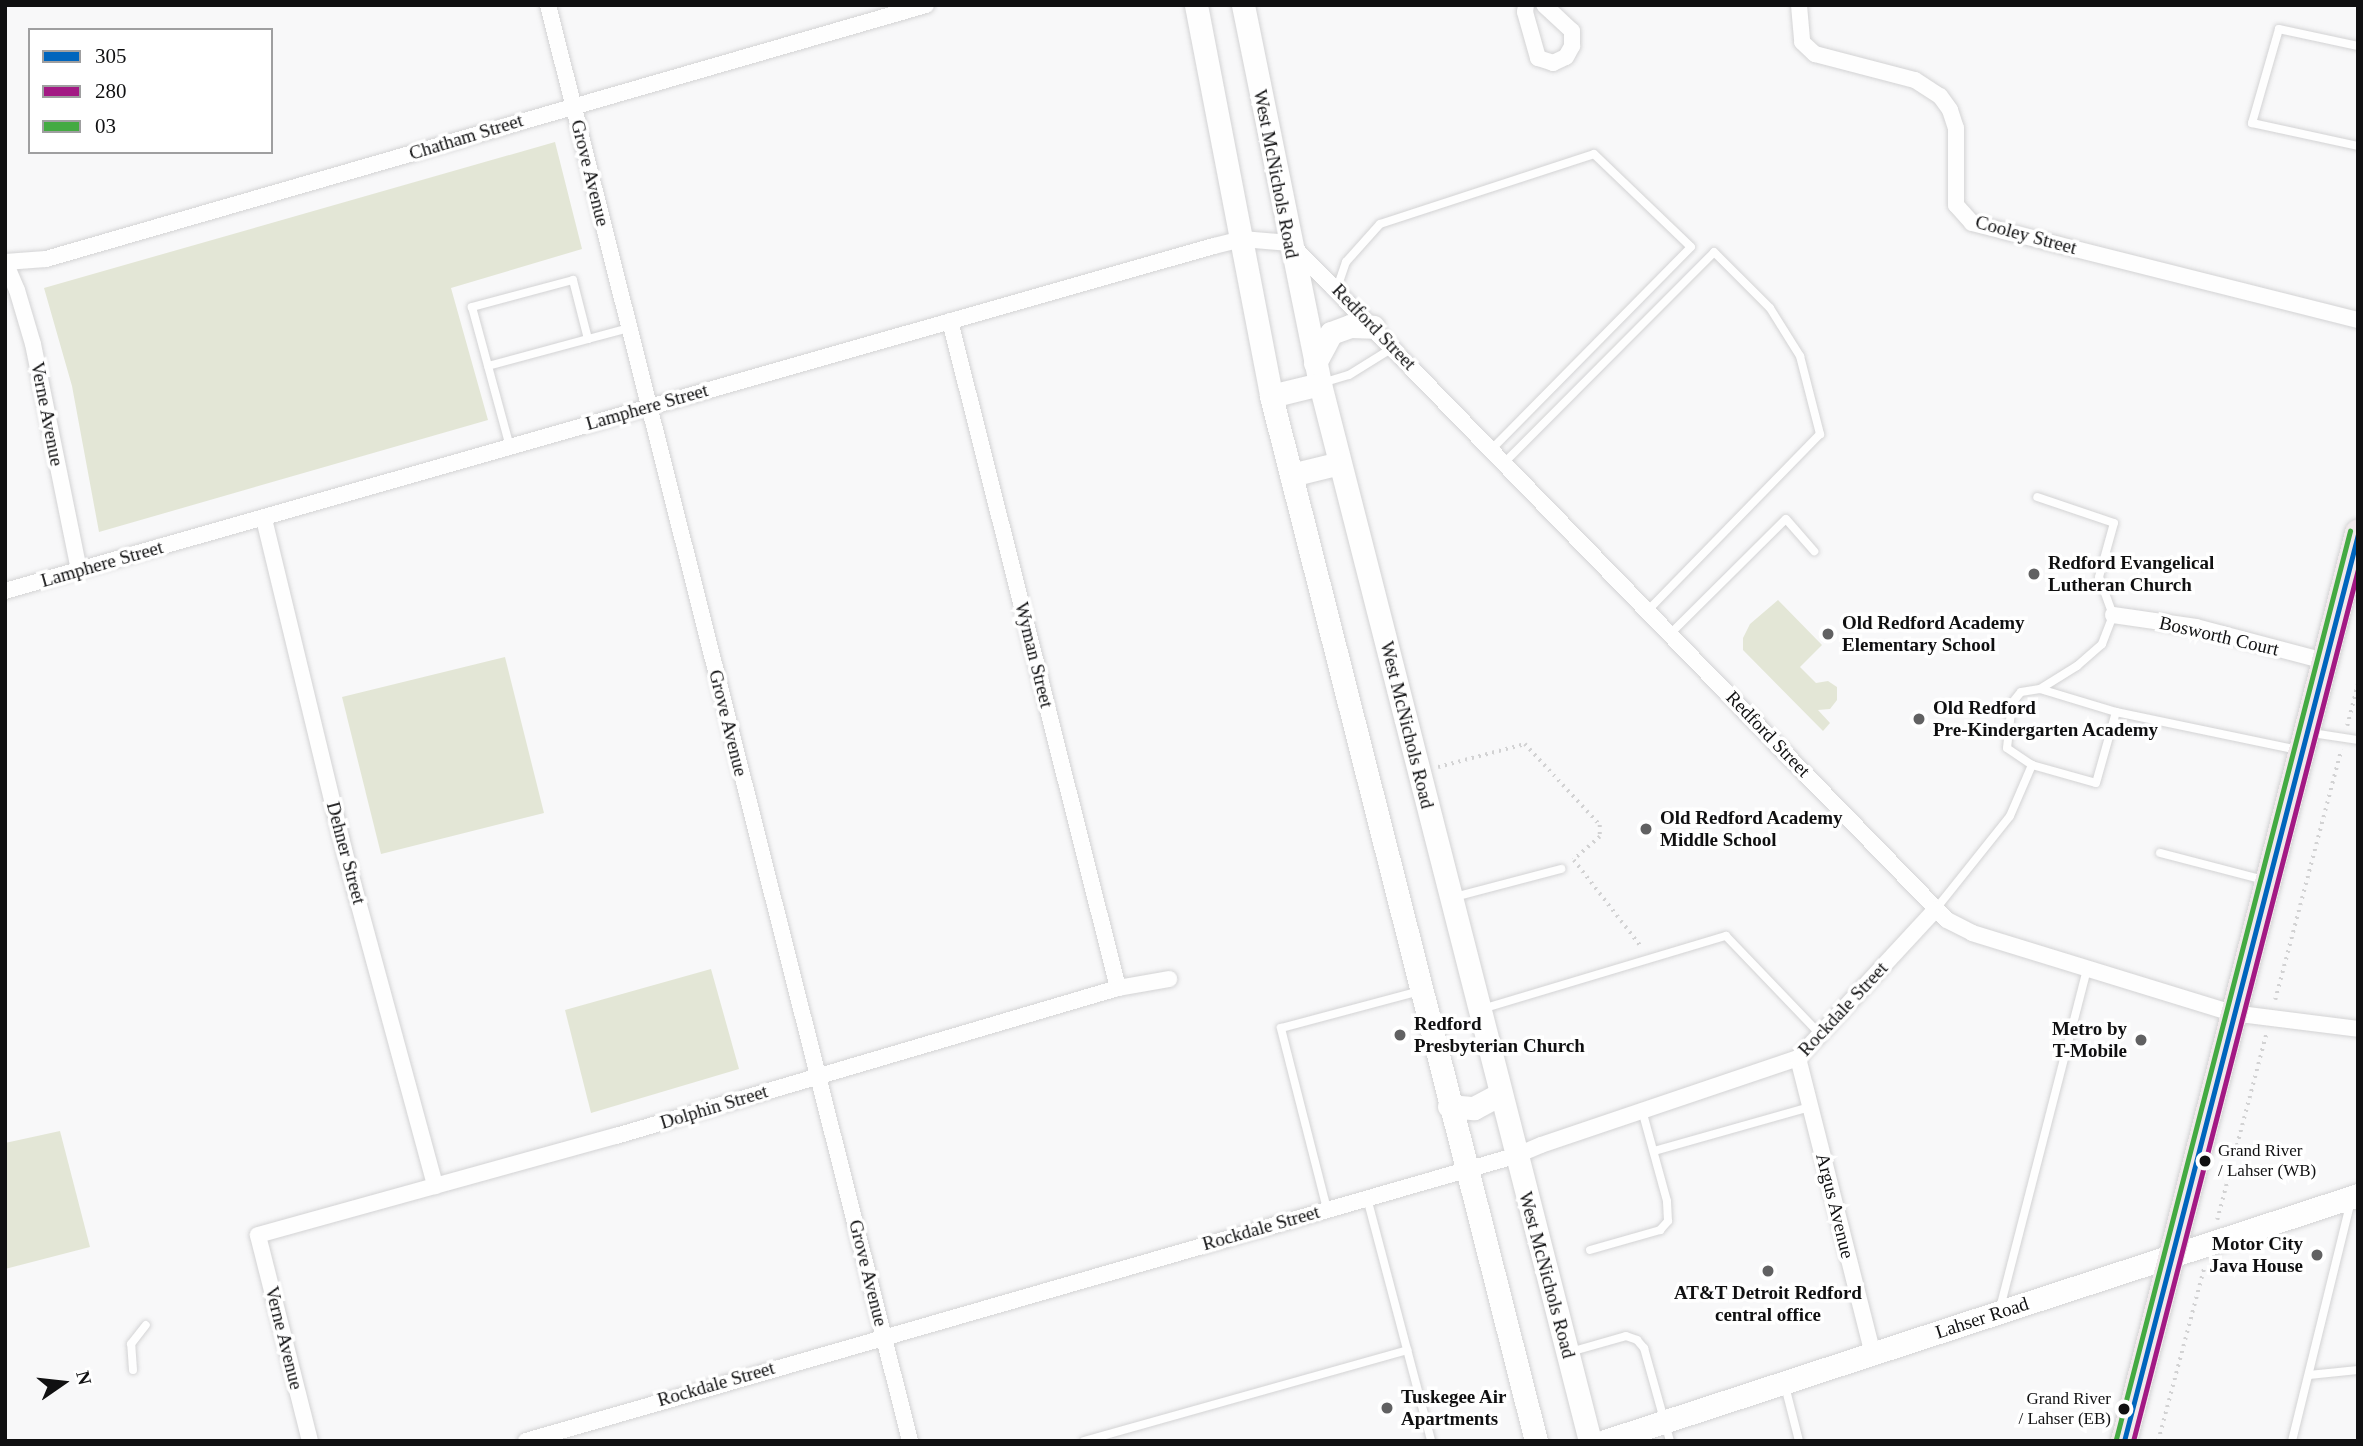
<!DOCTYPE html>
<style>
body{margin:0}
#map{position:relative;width:2363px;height:1446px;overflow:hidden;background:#f8f8f9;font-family:Georgia,serif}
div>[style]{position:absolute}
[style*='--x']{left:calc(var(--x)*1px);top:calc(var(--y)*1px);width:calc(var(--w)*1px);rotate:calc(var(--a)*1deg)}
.green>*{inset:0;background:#e3e6d6}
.path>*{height:3.5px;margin-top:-1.75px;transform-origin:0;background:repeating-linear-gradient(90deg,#d2d2d3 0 2px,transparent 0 7px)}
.roads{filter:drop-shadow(0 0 2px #d3d3d4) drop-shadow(0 0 2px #d3d3d4)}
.lane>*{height:8px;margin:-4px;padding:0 4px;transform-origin:4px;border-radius:4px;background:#fefefe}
.street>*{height:16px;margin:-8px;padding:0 8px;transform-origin:8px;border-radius:8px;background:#fefefe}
.secondary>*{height:23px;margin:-11.5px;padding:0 11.5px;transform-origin:11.5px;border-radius:11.5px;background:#fefefe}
.primary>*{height:26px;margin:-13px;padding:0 13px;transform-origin:13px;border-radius:13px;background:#f0e9eb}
.bus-1>*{height:5px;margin:-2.5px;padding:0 2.5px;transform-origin:2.5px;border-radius:2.5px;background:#0065bd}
.bus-2>*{height:5px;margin:-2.5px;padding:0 2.5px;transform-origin:2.5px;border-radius:2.5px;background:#a31984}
.bus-3>*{height:5px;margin:-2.5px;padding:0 2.5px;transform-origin:2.5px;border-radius:2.5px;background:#44aa42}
.dots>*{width:19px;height:19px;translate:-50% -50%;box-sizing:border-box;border:4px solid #fff;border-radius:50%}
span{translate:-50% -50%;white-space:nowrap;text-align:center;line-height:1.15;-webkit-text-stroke:7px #fff;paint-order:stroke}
.bus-label{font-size:17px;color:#101011}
.left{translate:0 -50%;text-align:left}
.right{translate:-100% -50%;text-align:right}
.street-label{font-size:19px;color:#101011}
.poi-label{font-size:19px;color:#101011;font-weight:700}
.frame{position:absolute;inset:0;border:7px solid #101011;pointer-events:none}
.legend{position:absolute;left:28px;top:28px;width:245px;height:126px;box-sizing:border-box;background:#fff;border:2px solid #9f9fa0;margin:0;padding:9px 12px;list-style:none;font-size:21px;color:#101011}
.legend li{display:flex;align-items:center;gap:14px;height:35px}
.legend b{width:35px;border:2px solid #9f9fa0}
.north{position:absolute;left:28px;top:1348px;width:70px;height:70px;-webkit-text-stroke:5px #fff;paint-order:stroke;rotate:76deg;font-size:19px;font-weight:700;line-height:28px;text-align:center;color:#101011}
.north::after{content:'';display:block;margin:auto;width:24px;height:32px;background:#101011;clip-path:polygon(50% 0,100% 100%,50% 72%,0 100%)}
</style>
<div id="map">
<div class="green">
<i style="clip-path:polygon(555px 142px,582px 249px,451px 288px,488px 420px,99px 532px,72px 386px,44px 288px)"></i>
<i style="clip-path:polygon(1778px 600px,1822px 645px,1800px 667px,1816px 683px,1828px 681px,1837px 687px,1837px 700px,1830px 709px,1818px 710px,1830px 723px,1823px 731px,1743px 650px,1743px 638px,1750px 624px)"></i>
<i style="clip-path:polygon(505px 657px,544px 813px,381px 854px,342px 697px)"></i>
<i style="clip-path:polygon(711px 969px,739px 1069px,591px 1113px,565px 1010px)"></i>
<i style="clip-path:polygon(60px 1131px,90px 1247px,5px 1269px,5px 1143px)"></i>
</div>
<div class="path">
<i style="--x:2347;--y:726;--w:44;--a:-75.7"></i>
<i style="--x:1438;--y:767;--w:90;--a:-14.8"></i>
<i style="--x:1525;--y:744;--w:110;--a:47.2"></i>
<i style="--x:1600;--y:825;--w:12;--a:90"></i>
<i style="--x:1600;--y:837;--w:35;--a:139"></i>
<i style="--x:1574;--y:860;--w:108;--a:52.2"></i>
<i style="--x:2275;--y:1000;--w:259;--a:-75.2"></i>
<i style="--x:2217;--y:1220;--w:192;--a:-75.2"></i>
<i style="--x:2158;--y:1441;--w:179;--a:-75.1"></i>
</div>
<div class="roads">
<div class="lane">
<i style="--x:2358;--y:46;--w:81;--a:-167.9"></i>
<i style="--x:2279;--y:29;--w:98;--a:106"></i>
<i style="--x:2252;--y:123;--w:108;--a:12.2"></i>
<i style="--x:1337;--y:288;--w:28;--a:-71"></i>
<i style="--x:1346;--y:262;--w:51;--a:-48.2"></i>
<i style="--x:1380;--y:224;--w:225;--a:-18.1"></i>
<i style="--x:1594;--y:154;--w:134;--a:43.8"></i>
<i style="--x:1691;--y:247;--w:286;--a:134.6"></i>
<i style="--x:588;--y:339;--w:42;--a:-15"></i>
<i style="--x:488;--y:366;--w:104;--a:-15.1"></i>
<i style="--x:588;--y:339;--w:61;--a:-104.3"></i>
<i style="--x:573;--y:280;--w:105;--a:165"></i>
<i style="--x:472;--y:307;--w:145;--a:74.8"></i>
<i style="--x:1322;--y:383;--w:28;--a:-17"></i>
<i style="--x:1349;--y:375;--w:53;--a:-31.9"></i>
<i style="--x:1503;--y:464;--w:299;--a:-45.1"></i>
<i style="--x:1714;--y:252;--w:79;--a:45"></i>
<i style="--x:1770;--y:308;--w:57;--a:58"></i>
<i style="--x:1800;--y:356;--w:81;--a:75.6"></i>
<i style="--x:1820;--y:434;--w:248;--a:134.3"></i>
<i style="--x:1670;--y:634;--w:163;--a:-44.8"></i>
<i style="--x:1786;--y:519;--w:43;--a:48.8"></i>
<i style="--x:2040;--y:689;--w:79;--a:16.8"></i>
<i style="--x:2116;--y:712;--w:186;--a:11.8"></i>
<i style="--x:2312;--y:733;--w:47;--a:8.7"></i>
<i style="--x:2032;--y:765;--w:66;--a:15.7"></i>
<i style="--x:2096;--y:783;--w:74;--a:-74.3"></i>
<i style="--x:2160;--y:853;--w:107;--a:14.6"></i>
<i style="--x:1454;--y:897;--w:111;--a:-14.7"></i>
<i style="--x:1935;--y:910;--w:120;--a:-51.4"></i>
<i style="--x:2010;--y:816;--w:56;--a:-66.7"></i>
<i style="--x:2032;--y:765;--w:30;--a:-146"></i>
<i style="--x:2007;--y:748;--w:45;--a:-83.7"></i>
<i style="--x:2012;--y:703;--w:14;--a:-51"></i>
<i style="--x:2021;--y:692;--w:19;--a:-9"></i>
<i style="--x:2040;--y:689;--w:44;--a:-31.9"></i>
<i style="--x:2077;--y:666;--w:33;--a:-41"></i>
<i style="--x:2102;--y:644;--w:31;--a:-69"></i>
<i style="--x:2113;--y:615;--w:40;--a:-110.2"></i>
<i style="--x:2099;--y:577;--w:56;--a:-74.5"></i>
<i style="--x:2114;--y:523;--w:81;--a:-161.3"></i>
<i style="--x:1482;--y:1009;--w:255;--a:-16.7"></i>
<i style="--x:1726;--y:936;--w:136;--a:46.2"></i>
<i style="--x:1654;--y:1151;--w:162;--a:-15.8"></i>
<i style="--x:1367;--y:1198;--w:251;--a:75.2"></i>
<i style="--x:1327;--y:1209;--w:187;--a:-104.3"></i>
<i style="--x:1281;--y:1028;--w:144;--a:-14.9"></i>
<i style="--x:1590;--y:1250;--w:73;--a:-15.9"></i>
<i style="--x:1660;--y:1230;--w:12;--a:-48"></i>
<i style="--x:1668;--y:1221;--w:20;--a:-93"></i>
<i style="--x:1667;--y:1201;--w:94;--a:-105.4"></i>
<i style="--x:2000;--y:1308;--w:351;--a:-75.6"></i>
<i style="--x:1570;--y:1352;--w:58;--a:-15.9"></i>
<i style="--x:1626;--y:1336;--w:12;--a:20"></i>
<i style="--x:1637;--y:1340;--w:11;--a:49"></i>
<i style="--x:1644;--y:1348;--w:97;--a:74.4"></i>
<i style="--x:133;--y:1370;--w:26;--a:-94"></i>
<i style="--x:131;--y:1344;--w:24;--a:-52"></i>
<i style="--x:2309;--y:1375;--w:49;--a:-5.8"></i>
<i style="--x:1785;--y:1386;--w:57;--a:75.7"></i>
<i style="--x:1084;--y:1441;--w:336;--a:-15.7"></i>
<i style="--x:2292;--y:1441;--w:247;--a:-76.2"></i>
</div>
<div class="street">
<i style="--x:548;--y:5;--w:1481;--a:75.85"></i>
<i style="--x:1526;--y:5;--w:7;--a:98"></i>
<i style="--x:1525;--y:12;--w:48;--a:74.2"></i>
<i style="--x:1538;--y:58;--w:16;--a:18"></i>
<i style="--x:1553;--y:63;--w:14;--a:-25"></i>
<i style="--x:1566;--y:57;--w:13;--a:-61"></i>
<i style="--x:1572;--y:46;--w:15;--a:-90"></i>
<i style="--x:1572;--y:31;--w:38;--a:-137"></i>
<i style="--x:1799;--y:5;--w:37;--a:85"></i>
<i style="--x:1802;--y:42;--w:18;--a:43"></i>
<i style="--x:1815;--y:54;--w:103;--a:14.6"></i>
<i style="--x:1915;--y:80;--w:30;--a:33"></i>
<i style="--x:1940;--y:96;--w:17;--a:54"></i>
<i style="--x:1950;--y:110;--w:19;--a:72"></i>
<i style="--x:1956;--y:128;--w:77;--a:90"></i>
<i style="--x:1956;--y:205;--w:24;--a:48"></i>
<i style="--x:1972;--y:223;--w:398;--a:14.1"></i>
<i style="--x:5;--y:262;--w:41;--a:-4.2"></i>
<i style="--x:46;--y:259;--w:916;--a:-16.1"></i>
<i style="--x:5;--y:262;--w:30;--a:67"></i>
<i style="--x:17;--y:290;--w:56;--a:73.5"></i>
<i style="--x:33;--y:344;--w:231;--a:78.5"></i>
<i style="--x:950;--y:321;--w:688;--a:75.86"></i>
<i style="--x:264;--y:519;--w:352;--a:76.4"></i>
<i style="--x:347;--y:861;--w:337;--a:74.8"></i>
<i style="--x:5;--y:591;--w:1257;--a:-15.93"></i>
<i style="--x:1214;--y:246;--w:29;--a:-14"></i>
<i style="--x:1242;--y:239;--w:48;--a:4.8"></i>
<i style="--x:1290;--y:243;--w:943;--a:45.86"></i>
<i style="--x:1947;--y:920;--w:28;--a:27"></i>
<i style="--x:1972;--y:933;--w:272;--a:17.1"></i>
<i style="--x:2232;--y:1013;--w:127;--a:7.2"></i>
<i style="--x:2113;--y:615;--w:84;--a:8.2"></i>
<i style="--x:2196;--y:627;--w:133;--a:14.8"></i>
<i style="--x:1798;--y:1058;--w:305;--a:75.8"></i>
<i style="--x:310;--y:1441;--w:212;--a:-104.2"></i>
<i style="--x:258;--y:1235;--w:371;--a:-15.5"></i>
<i style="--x:616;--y:1136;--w:523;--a:-16.43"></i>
<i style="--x:1118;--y:988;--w:52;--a:-10"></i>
<i style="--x:526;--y:1441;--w:1029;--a:-16.08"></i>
<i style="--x:1515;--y:1156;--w:28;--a:-23"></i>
<i style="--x:1541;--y:1145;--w:271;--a:-18.7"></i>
<i style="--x:1798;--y:1058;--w:202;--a:-47.2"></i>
</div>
<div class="secondary">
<i style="--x:1196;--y:5;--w:398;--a:79.1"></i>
<i style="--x:1271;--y:396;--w:1078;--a:75.77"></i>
<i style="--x:1243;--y:5;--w:387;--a:78.5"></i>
<i style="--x:1320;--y:384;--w:1091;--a:75.67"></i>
<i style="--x:1315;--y:363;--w:34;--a:-62"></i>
<i style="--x:1331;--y:333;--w:20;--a:-20"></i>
<i style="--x:1350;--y:326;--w:23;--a:2"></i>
<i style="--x:1271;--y:396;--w:50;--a:-13.8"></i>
<i style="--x:1291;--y:475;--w:50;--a:-13.8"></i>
<i style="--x:1449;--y:1106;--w:25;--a:5"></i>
<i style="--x:1474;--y:1108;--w:30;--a:-28"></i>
<i style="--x:1605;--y:1441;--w:792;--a:-18.09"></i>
</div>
<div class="primary">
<i style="--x:2124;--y:1441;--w:938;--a:-75.55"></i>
</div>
</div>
<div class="bus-1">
<i style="--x:2124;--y:1441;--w:937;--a:-75.53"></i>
</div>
<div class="bus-2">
<i style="--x:2133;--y:1441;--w:901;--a:-75.53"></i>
</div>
<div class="bus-3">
<i style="--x:2116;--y:1439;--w:938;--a:-75.55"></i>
</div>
<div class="dots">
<i style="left:2034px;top:574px;background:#616162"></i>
<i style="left:1828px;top:634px;background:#616162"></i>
<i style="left:1919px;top:719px;background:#616162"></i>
<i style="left:1646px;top:829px;background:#616162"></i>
<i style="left:1400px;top:1035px;background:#616162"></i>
<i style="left:2141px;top:1040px;background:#616162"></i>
<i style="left:2205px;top:1161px;background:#101011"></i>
<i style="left:2317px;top:1255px;background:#616162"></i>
<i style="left:1768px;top:1271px;background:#616162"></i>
<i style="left:1387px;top:1408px;background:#616162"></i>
<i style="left:2124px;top:1409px;background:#101011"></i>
</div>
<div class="bus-label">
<span class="left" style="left:2218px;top:1161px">Grand River<br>/ Lahser (WB)</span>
<span class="right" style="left:2111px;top:1409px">Grand River<br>/ Lahser (EB)</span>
</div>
<div class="street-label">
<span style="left:466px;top:137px;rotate:-17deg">Chatham Street</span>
<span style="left:590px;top:173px;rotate:76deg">Grove Avenue</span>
<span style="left:1276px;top:174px;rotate:79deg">West McNichols Road</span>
<span style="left:2026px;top:235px;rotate:15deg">Cooley Street</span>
<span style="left:1374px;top:327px;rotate:46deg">Redford Street</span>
<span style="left:647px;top:407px;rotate:-16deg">Lamphere Street</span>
<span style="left:47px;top:414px;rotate:79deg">Verne Avenue</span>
<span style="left:102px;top:564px;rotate:-16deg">Lamphere Street</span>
<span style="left:2219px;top:636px;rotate:13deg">Bosworth Court</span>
<span style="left:1034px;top:655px;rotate:76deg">Wyman Street</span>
<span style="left:728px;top:723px;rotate:76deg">Grove Avenue</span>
<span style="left:1407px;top:725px;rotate:76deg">West McNichols Road</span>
<span style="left:1768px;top:734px;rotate:46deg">Redford Street</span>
<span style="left:346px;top:853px;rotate:75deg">Dehner Street</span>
<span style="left:1843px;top:1009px;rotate:-47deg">Rockdale Street</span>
<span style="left:714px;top:1107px;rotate:-17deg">Dolphin Street</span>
<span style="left:1835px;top:1206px;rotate:76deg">Argus Avenue</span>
<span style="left:1261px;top:1228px;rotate:-16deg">Rockdale Street</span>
<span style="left:868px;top:1273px;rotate:76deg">Grove Avenue</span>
<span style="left:1547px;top:1275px;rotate:75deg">West McNichols Road</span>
<span style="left:1982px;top:1318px;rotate:-18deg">Lahser Road</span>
<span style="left:284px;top:1338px;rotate:76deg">Verne Avenue</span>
<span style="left:716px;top:1384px;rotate:-16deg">Rockdale Street</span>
</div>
<div class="poi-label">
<span class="left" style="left:2048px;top:574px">Redford Evangelical<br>Lutheran Church</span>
<span class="left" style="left:1842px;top:634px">Old Redford Academy<br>Elementary School</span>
<span class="left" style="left:1933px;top:719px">Old Redford<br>Pre-Kindergarten Academy</span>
<span class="left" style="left:1660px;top:829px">Old Redford Academy<br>Middle School</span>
<span class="left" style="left:1414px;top:1035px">Redford<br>Presbyterian Church</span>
<span class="right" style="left:2127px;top:1040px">Metro by<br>T-Mobile</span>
<span class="right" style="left:2303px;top:1255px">Motor City<br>Java House</span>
<span style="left:1768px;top:1304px">AT&amp;T Detroit Redford<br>central office</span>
<span class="left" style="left:1401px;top:1408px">Tuskegee Air<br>Apartments</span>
</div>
<div class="frame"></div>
<ul class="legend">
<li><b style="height:9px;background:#0065bd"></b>305</li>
<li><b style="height:9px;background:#a31984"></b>280</li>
<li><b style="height:9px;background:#44aa42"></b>03</li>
</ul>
<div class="north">N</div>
</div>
